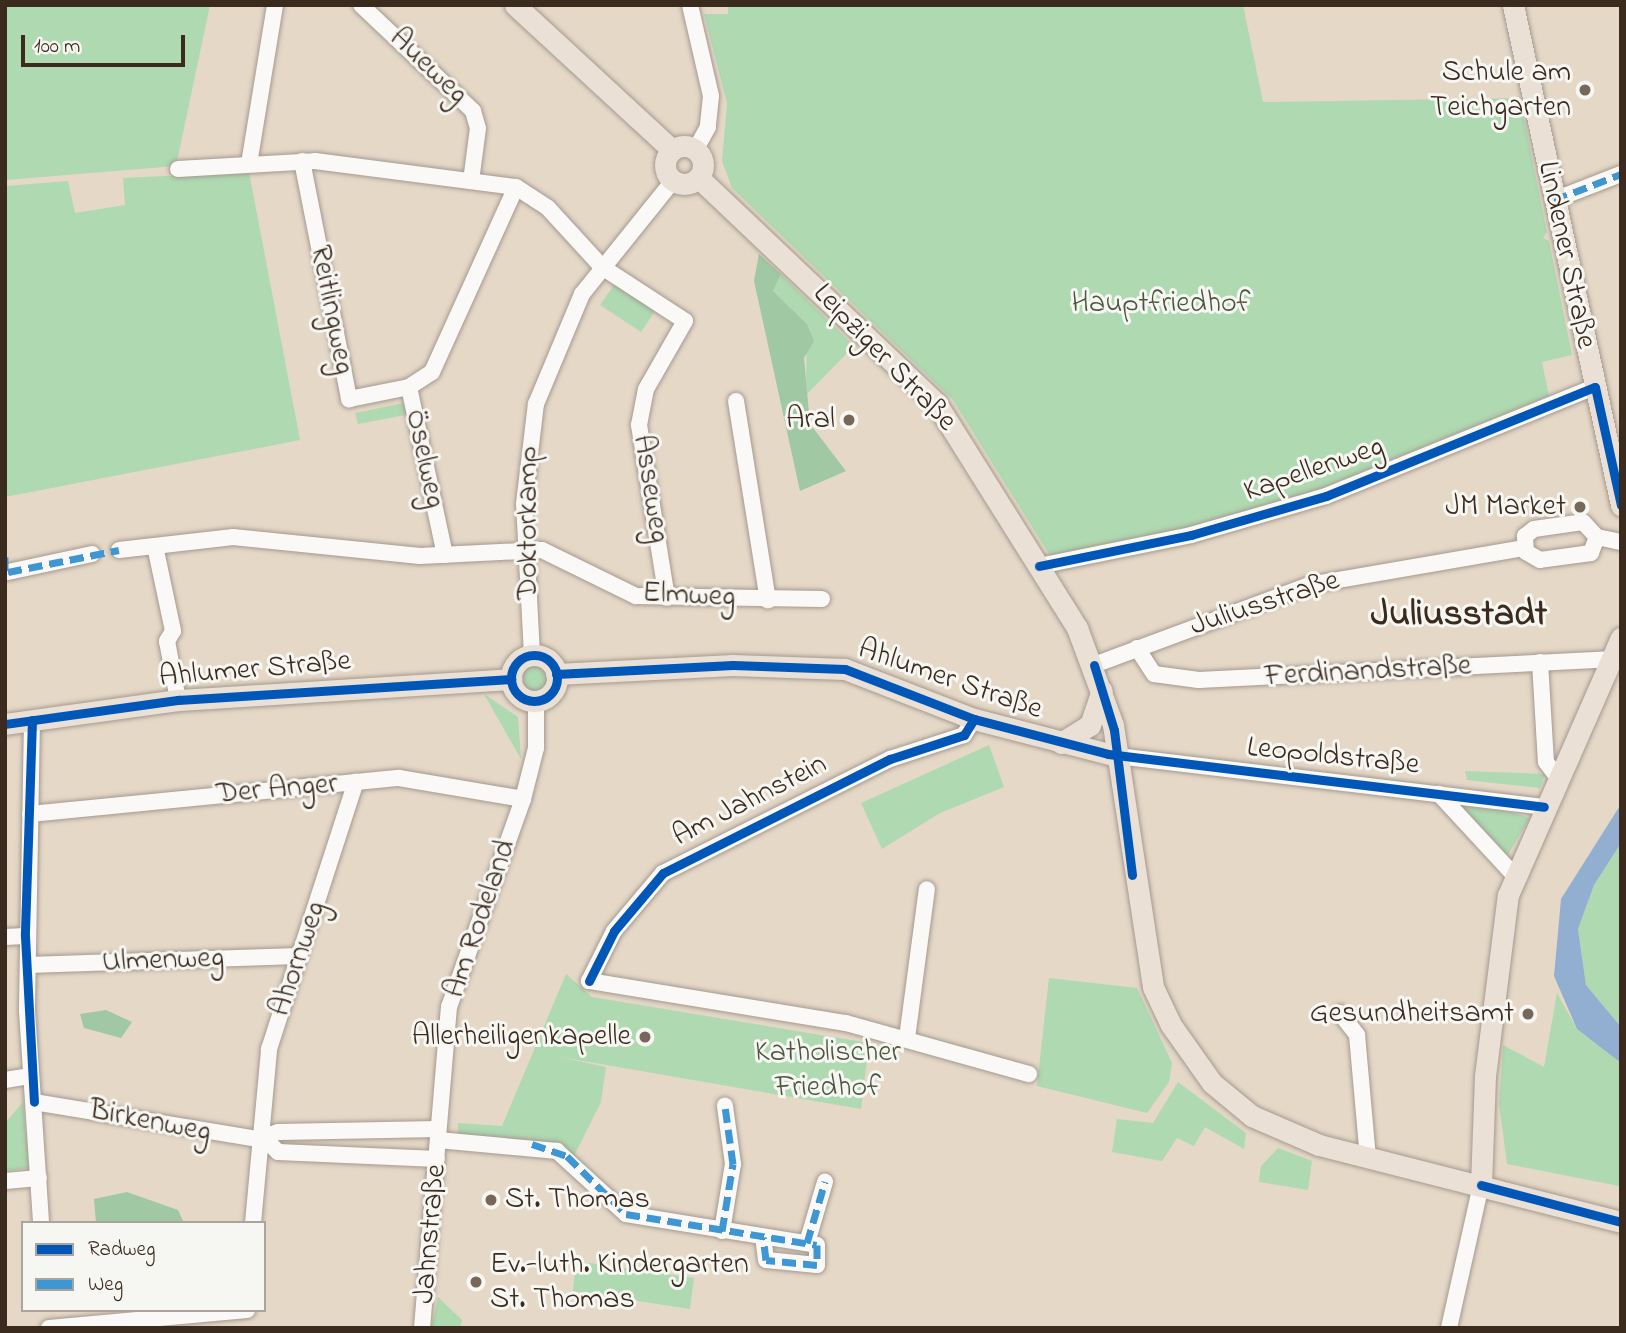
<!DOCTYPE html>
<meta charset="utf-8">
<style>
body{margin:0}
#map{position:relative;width:1626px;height:1333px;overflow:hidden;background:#e5d8c7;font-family:"Indie Flower",sans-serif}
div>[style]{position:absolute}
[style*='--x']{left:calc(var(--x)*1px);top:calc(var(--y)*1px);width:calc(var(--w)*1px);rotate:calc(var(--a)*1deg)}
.green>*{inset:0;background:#aed9b1}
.round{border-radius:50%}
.forest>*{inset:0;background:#a0c8a3}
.water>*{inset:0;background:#92afd2}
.roads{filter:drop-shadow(0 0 2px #a49a8f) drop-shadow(0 0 2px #a49a8f)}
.minor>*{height:16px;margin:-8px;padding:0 8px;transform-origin:8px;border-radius:8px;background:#fbf9f7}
.major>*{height:21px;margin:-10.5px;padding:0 10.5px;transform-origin:10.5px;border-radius:10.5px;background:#eae0d5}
.major>.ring{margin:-10.5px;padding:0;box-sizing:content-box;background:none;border:21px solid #eae0d5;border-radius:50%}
.quiet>*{height:7px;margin-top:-3.5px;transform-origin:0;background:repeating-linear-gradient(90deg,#3e96d5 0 14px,transparent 0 21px)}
.cycleway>*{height:9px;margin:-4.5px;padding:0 4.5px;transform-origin:4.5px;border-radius:4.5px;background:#0057b8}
.cycleway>.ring{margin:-4.5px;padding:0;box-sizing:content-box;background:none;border:9px solid #0057b8;border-radius:50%}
.dots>*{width:19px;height:19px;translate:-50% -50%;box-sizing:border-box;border:4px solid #f6f6f2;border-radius:50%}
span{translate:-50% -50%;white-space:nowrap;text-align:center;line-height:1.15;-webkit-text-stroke:6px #f6f6f2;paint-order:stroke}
.street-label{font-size:30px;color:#3b2a1e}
.poi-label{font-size:30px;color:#3b2a1e}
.right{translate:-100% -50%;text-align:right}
.left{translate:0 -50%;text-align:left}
.park-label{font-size:30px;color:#4c563e}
.district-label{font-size:37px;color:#3b2a1e;font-weight:700}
.frame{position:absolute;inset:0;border:7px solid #3b2a1e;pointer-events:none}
.legend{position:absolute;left:21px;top:1221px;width:245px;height:91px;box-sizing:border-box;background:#f6f6f2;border:2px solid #aba49d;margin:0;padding:9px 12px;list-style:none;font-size:21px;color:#3b2a1e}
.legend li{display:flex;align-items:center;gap:14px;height:35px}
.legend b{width:35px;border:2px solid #aba49d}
.scale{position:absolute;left:21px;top:35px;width:164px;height:32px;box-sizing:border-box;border:4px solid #3b2a1e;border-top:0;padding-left:9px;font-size:21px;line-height:24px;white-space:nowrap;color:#3b2a1e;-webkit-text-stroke:5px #f6f6f2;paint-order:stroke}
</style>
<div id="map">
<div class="green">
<i style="clip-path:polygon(5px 5px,210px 5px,176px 166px,5px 180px)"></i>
<i style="clip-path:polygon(728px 5px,1243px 5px,1263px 102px,1520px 98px,1547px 232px,1543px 238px,1549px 241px,1572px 355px,1542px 362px,1549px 396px,1300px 497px,1191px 531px,1051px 557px,953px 400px,732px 188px,722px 161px,727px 103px,704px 14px,728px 14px)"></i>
<i style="clip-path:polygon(249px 172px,300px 440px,5px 497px,5px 186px,68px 181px,75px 213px,125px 205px,123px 178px)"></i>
<i style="clip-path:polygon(781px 274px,854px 346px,806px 395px,807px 324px,773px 291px)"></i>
<i style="clip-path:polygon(619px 278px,659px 305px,641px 332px,600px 305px)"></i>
<i style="clip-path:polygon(409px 402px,411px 414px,358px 424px,355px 413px)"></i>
<i class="round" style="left:518px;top:662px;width:32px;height:32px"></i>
<i style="clip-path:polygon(484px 694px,518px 717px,521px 759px)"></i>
<i style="clip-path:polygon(989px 745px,1004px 787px,940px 813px,882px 849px,861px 803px)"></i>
<i style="clip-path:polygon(1465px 771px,1545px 774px,1540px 788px,1467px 780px)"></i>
<i style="clip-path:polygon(1452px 805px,1506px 811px,1530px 818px,1504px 861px)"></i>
<i style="clip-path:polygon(1621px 843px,1621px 1027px,1586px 985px,1578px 929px,1594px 885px)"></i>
<i style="clip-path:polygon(566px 974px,592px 997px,869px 1043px,861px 1109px,560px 1057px,606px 1067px,601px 1102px,574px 1156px,530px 1139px,458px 1138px,458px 1123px,502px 1126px)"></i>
<i style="clip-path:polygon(1049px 978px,1137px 988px,1172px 1063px,1169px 1082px,1147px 1113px,1037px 1086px)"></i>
<i style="clip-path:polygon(1557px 993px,1577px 1029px,1621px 1063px,1621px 1210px,1619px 1186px,1507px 1164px,1499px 1104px,1503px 1045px,1544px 1067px)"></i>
<i style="clip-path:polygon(1178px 1082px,1246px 1133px,1244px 1149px,1205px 1127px,1194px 1146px,1177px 1138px,1162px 1161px,1112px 1152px,1117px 1119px,1153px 1123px)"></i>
<i style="clip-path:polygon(23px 1102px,29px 1168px,5px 1171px,5px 1123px)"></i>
<i style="clip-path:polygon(1278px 1148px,1312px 1161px,1308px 1190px,1259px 1182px,1261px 1166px)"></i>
<i style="clip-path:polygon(576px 1261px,694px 1278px,690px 1309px,573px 1291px)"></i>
<i style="clip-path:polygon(438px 1297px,462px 1320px,460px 1328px,431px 1328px)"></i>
</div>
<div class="forest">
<i style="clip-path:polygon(759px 254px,781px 274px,773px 291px,807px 324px,814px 341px,804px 358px,810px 424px,846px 471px,800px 491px,754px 281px)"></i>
<i style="clip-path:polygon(106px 1010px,132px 1022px,121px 1038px,84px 1028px,80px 1014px)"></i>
<i style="clip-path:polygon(127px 1192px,178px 1210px,184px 1223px,96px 1223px,94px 1199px)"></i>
</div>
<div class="water">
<i style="clip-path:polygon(1621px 804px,1621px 843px,1594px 885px,1578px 929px,1586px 985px,1621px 1027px,1621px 1063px,1577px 1029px,1554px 976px,1561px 899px)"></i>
</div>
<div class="roads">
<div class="minor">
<i style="--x:361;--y:5;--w:154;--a:43.4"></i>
<i style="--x:473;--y:111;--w:18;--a:74"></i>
<i style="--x:478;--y:128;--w:53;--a:97.5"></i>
<i style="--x:690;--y:5;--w:93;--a:77"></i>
<i style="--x:711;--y:96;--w:31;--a:96"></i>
<i style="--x:708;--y:127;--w:25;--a:119"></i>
<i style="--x:302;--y:161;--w:243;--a:78.8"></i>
<i style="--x:349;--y:399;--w:61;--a:-11.3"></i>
<i style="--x:249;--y:164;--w:161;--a:-80.7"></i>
<i style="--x:178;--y:169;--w:137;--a:-3.3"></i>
<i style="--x:315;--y:161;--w:203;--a:7.4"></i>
<i style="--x:516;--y:187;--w:38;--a:33"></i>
<i style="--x:548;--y:208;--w:80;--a:47.5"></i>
<i style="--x:602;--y:267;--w:99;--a:33"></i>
<i style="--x:685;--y:321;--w:78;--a:119.8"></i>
<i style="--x:646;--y:389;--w:37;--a:101"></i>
<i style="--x:639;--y:425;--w:175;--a:80.8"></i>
<i style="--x:1554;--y:200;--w:72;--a:-21.2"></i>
<i style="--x:736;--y:401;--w:202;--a:80.9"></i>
<i style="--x:1583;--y:522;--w:21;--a:47"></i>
<i style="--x:1597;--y:537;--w:17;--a:111"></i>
<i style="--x:1591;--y:553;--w:51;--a:172.2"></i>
<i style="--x:1540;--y:560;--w:16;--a:-150"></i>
<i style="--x:1526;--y:552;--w:16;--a:-94"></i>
<i style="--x:1525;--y:536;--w:11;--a:-38"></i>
<i style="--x:1534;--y:529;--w:49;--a:-8.1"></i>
<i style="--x:1597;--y:537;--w:25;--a:12"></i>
<i style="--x:155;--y:546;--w:87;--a:78"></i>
<i style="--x:173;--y:631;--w:12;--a:121"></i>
<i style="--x:167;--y:641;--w:60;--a:79.4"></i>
<i style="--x:119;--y:550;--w:115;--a:-6.5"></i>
<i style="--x:233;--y:537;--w:188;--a:5.8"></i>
<i style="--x:420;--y:556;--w:122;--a:-2.8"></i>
<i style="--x:542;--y:550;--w:105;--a:26.1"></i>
<i style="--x:636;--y:596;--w:186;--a:0.9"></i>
<i style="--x:445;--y:555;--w:172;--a:-102.1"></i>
<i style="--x:409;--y:387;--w:27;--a:-33"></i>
<i style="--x:432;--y:372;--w:203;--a:-65.6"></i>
<i style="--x:1039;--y:566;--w:155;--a:-11.5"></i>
<i style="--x:1191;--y:535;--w:141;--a:-16.1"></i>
<i style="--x:1326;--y:496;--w:290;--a:-22.1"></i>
<i style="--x:8;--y:572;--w:86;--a:-12.1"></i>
<i style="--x:1137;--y:648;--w:31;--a:57"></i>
<i style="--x:1154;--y:674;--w:45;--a:7.6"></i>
<i style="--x:1199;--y:680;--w:416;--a:-2.9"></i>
<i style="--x:532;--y:655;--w:151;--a:-93"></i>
<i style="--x:524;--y:504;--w:101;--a:-83.2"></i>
<i style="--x:536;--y:404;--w:119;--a:-67.3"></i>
<i style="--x:582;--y:294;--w:145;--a:-51.2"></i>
<i style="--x:1540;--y:662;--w:100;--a:86.6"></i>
<i style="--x:1546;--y:762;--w:20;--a:53"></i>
<i style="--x:1094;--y:665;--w:229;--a:-20.4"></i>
<i style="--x:1309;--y:585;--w:218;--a:-9.8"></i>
<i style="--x:974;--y:719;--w:19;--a:122"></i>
<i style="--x:964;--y:735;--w:78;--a:162"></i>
<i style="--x:890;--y:759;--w:254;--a:153.3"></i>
<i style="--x:663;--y:873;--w:76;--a:130.2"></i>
<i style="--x:614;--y:931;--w:56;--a:116.6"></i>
<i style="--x:589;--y:981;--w:260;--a:9.3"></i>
<i style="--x:846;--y:1023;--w:190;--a:15.6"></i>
<i style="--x:32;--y:720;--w:291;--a:91"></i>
<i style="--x:27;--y:1011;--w:212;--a:86.2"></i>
<i style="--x:1117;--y:756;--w:430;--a:6.8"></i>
<i style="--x:1439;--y:794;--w:110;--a:47.2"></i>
<i style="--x:30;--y:814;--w:371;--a:-5.6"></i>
<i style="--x:399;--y:778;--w:126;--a:9.6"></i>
<i style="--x:5;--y:937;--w:20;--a:-3"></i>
<i style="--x:28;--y:965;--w:270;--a:-1.9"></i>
<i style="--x:1340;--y:1013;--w:28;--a:52"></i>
<i style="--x:1357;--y:1035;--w:123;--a:84.9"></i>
<i style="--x:907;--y:1038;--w:150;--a:-82.4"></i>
<i style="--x:5;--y:1080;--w:26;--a:-9"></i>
<i style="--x:34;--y:1102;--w:226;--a:9.4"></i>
<i style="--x:257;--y:1139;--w:22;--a:-18"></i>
<i style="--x:278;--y:1132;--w:160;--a:-1.1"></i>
<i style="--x:266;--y:1140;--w:17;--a:45"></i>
<i style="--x:278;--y:1152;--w:159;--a:2.5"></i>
<i style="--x:438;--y:1140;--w:120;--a:5.3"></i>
<i style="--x:557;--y:1151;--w:93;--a:42.4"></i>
<i style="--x:626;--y:1214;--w:193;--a:9.2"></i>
<i style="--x:817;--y:1245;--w:20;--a:90"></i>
<i style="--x:817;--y:1265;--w:51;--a:-174.4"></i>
<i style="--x:766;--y:1260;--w:23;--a:-97"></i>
<i style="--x:5;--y:1181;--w:34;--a:-5"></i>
<i style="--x:253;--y:1223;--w:175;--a:-84.7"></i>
<i style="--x:269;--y:1049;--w:281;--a:-72"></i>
<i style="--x:722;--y:1231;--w:68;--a:-80.7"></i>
<i style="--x:733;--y:1164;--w:59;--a:-97.9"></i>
<i style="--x:807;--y:1243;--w:64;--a:-73.6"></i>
<i style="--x:49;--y:1328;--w:199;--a:-5.2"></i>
<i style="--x:422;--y:1328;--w:322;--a:-85.2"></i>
<i style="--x:449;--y:1007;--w:221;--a:-70.4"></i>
<i style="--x:523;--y:799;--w:53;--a:-75.7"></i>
<i style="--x:536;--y:748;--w:47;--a:-90"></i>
<i style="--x:1449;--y:1328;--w:147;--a:-77.4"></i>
</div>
<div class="major">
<i style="--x:515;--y:5;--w:214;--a:42.7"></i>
<i style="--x:1513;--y:5;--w:512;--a:77.81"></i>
<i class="ring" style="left:665px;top:146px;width:17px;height:17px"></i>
<i style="--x:699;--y:178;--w:327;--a:43.5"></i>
<i style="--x:936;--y:403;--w:266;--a:57.9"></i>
<i style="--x:1077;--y:628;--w:103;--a:69.6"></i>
<i style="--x:1113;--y:725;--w:265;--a:81.3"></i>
<i style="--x:1153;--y:987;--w:42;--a:64.7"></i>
<i style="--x:1171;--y:1025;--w:71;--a:54.7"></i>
<i style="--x:1212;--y:1083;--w:52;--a:39.5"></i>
<i style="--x:1252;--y:1116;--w:73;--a:23.4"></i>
<i style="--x:1319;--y:1145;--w:312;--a:14.3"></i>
<i class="ring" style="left:511px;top:655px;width:25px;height:25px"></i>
<i style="--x:556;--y:674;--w:177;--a:-2.9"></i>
<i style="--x:733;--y:665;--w:112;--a:2"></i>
<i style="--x:845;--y:669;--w:138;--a:21.2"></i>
<i style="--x:974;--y:719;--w:148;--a:14.5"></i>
<i style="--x:5;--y:724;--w:175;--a:-7.9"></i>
<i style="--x:178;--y:700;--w:334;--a:-3.6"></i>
<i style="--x:1061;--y:743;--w:34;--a:-32"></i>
<i style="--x:1090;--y:725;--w:36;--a:-71"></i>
<i style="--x:1481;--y:1185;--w:109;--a:-87.9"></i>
<i style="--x:1485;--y:1076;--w:182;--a:-82.8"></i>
<i style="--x:1508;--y:895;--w:281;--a:-66.3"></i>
</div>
</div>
<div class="quiet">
<i style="--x:1554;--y:200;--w:72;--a:-21.2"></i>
<i style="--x:5;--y:557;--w:15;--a:90"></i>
<i style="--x:8;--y:572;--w:113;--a:-11.2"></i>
<i style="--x:532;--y:1144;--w:37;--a:19"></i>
<i style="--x:567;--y:1156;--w:83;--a:44.5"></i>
<i style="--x:626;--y:1214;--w:193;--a:9.2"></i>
<i style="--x:817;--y:1245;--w:20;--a:90"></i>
<i style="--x:817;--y:1265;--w:51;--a:-174.4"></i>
<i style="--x:766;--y:1260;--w:23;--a:-97"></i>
<i style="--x:722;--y:1231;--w:68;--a:-80.7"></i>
<i style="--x:733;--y:1164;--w:59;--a:-97.9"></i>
<i style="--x:807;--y:1243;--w:64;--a:-73.6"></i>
</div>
<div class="cycleway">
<i style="--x:1039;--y:566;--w:155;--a:-11.5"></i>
<i style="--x:1191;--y:535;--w:141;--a:-16.1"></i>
<i style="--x:1326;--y:496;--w:290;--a:-22.1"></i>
<i style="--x:1595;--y:387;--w:121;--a:77.6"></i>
<i class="ring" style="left:511px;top:655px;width:37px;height:37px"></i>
<i style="--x:1094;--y:665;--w:68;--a:72.9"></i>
<i style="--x:1114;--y:730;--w:146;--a:82.9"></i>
<i style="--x:556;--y:674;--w:177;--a:-2.9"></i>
<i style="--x:733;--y:665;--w:112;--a:2"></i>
<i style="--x:845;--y:669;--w:138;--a:21.2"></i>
<i style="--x:974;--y:719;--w:138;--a:14.6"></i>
<i style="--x:1108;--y:754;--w:439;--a:6.9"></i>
<i style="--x:32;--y:720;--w:216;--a:91.9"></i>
<i style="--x:25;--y:936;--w:166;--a:86.9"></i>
<i style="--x:5;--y:724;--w:175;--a:-7.9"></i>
<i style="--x:178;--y:700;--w:334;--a:-3.6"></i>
<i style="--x:589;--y:981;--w:56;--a:-63.4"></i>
<i style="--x:614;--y:931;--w:76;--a:-49.8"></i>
<i style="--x:663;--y:873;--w:254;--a:-26.7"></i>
<i style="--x:890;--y:759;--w:78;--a:-18"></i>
<i style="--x:964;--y:735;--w:19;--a:-58"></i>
<i style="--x:1481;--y:1185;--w:145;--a:14.8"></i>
</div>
<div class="dots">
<i style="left:1585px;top:90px;background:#766759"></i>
<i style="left:849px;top:420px;background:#766759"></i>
<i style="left:1580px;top:507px;background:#766759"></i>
<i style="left:1528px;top:1014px;background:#766759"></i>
<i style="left:645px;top:1037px;background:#766759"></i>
<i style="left:491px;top:1200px;background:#766759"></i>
<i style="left:476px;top:1282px;background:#766759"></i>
</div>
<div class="street-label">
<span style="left:428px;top:67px;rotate:44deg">Aueweg</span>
<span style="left:1566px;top:255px;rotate:78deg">Lindener Straße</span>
<span style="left:331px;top:310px;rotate:79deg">Reitlingweg</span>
<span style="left:884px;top:358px;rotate:46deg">Leipziger Straße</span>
<span style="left:424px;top:459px;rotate:78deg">Öselweg</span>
<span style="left:1314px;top:470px;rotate:-19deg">Kapellenweg</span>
<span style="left:650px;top:489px;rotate:81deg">Asseweg</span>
<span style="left:529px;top:523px;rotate:-90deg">Doktorkamp</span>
<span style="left:689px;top:596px;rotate:3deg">Elmweg</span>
<span style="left:1265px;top:604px;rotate:-18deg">Juliusstraße</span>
<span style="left:255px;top:670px;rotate:-5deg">Ahlumer Straße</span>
<span style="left:1368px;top:672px;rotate:-3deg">Ferdinandstraße</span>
<span style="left:950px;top:680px;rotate:19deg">Ahlumer Straße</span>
<span style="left:1333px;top:757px;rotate:6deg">Leopoldstraße</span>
<span style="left:277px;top:790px;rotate:-5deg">Der Anger</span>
<span style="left:750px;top:801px;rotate:-27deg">Am Jahnstein</span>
<span style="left:481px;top:919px;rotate:-71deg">Am Rodeland</span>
<span style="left:299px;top:959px;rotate:-71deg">Ahornweg</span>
<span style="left:163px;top:961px;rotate:-2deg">Ulmenweg</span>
<span style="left:150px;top:1122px;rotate:11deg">Birkenweg</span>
<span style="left:431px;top:1234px;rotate:-85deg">Jahnstraße</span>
</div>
<div class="poi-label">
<span class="right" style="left:1571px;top:90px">Schule am<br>Teichgarten</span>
<span class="right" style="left:835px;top:420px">Aral</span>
<span class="right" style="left:1566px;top:507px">JM Market</span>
<span class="right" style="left:1514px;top:1014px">Gesundheitsamt</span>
<span class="right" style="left:631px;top:1037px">Allerheiligenkapelle</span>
<span class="left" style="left:505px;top:1200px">St. Thomas</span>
<span class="left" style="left:490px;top:1282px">Ev.-luth. Kindergarten<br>St. Thomas</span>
</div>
<div class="park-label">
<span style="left:1161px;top:304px">Hauptfriedhof</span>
<span style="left:828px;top:1070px">Katholischer<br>Friedhof</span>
</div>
<div class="district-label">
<span style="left:1459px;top:615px">Juliusstadt</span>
</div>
<div class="frame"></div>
<ul class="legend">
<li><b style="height:9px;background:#0057b8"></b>Radweg</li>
<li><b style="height:9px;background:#3e96d5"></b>Weg</li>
</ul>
<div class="scale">100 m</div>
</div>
